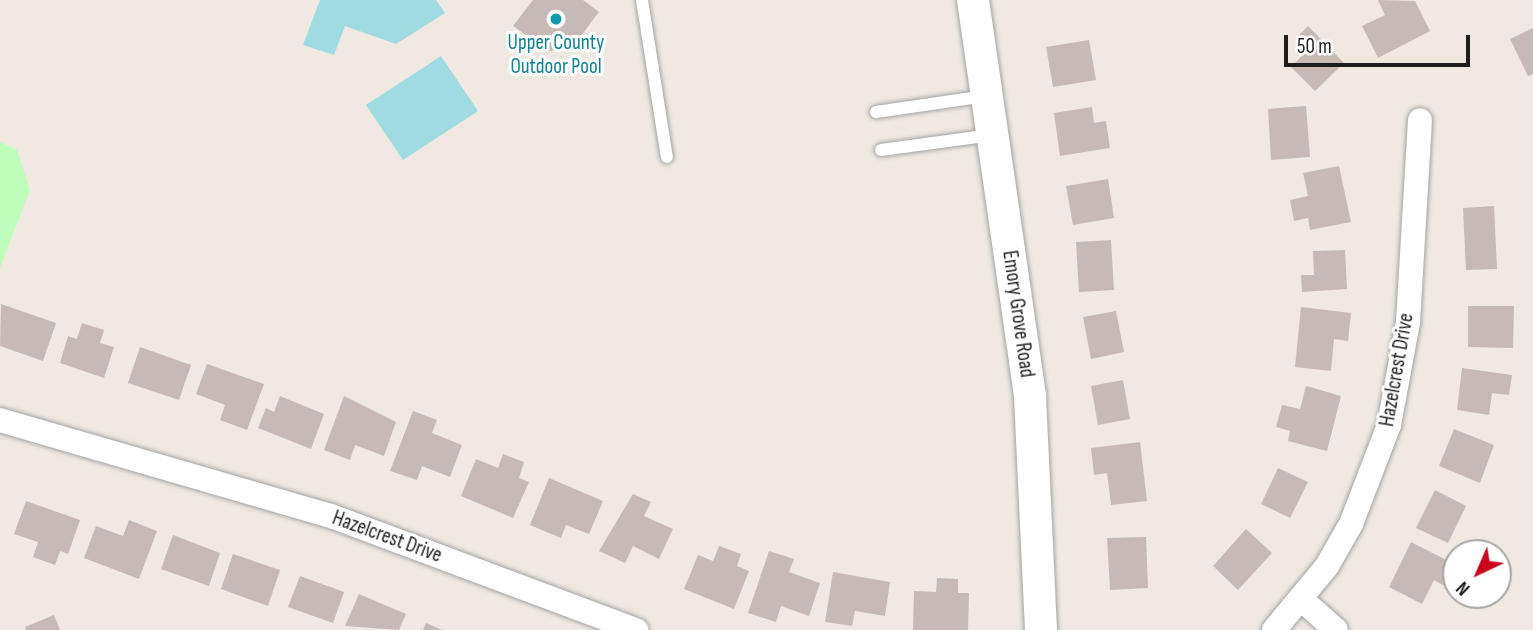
<!DOCTYPE html>
<style>
body{margin:0}
#map{position:relative;width:1533px;height:630px;overflow:hidden;background:#efe9e2;font-family:"Sofia Sans Condensed",sans-serif}
div>[style]{position:absolute}
[style*='--x']{left:calc(var(--x)*1px);top:calc(var(--y)*1px);width:calc(var(--w)*1px);rotate:calc(var(--a)*1deg)}
.park>*{inset:0;background:#bffdbb}
.water>*{inset:0;background:#9fdbe0}
.building>*{inset:0;background:#c7bab5}
.roads{filter:drop-shadow(0 0 2px #a4a4a4) drop-shadow(0 0 2px #a4a4a4)}
.service>*{height:12px;margin:-6px;padding:0 6px;transform-origin:6px;border-radius:6px;background:#fff}
.minor>*{height:24px;margin:-12px;padding:0 12px;transform-origin:12px;border-radius:12px;background:#fff}
.tertiary>*{height:32px;margin:-16px;padding:0 16px;transform-origin:16px;border-radius:16px;background:#fff}
.dots>*{width:19px;height:19px;translate:-50% -50%;box-sizing:border-box;border:4px solid #fff;border-radius:50%}
span{translate:-50% -50%;white-space:nowrap;text-align:center;line-height:1.15;-webkit-text-stroke:6px #fff;paint-order:stroke}
.culture-label{font-size:21px;color:#0d838f}
.street-label{font-size:21px;color:#1d1d1d}
.north{position:absolute;left:1442px;top:539px;width:70px;height:70px;box-sizing:border-box;background:#fff;border:2px solid #a5a5a5;border-radius:50%;rotate:224deg;font-size:19px;font-weight:700;line-height:28px;text-align:center;color:#1d1d1d}
.north::after{content:'';display:block;margin:auto;width:24px;height:32px;background:#ca001d;clip-path:polygon(50% 0,100% 100%,50% 72%,0 100%)}
.scale{position:absolute;left:1284px;top:35px;width:186px;height:32px;box-sizing:border-box;border:4px solid #1d1d1d;border-top:0;padding-left:9px;font-size:21px;line-height:24px;white-space:nowrap;color:#1d1d1d;-webkit-text-stroke:5px #fff;paint-order:stroke}
</style>
<div id="map">
<div class="park">
<i style="clip-path:polygon(0 142px,17px 150px,30px 190px,0 268px)"></i>
</div>
<div class="water">
<i style="clip-path:polygon(320px 0,436px 0,445px 13px,396px 44px,345px 26px,334px 55px,303px 45px)"></i>
<i style="clip-path:polygon(441px 56px,478px 111px,403px 160px,366px 105px)"></i>
</div>
<div class="building">
<i style="clip-path:polygon(533px 0,583px 0,599px 12px,571px 49px,549px 51px,513px 26px)"></i>
<i style="clip-path:polygon(1378px 0,1415px 1px,1430px 31px,1378px 58px,1362px 26px,1385px 15px)"></i>
<i style="clip-path:polygon(1308px 26px,1344px 63px,1315px 91px,1291px 67px,1308px 50px,1296px 38px)"></i>
<i style="clip-path:polygon(1533px 28px,1533px 74px,1528px 76px,1510px 39px)"></i>
<i style="clip-path:polygon(1089px 40px,1096px 80px,1053px 87px,1046px 47px)"></i>
<i style="clip-path:polygon(1306px 106px,1310px 157px,1271px 160px,1268px 109px)"></i>
<i style="clip-path:polygon(1092px 107px,1094px 123px,1106px 121px,1110px 148px,1060px 156px,1054px 113px)"></i>
<i style="clip-path:polygon(1339px 166px,1351px 222px,1310px 230px,1308px 218px,1294px 221px,1290px 200px,1308px 196px,1303px 173px)"></i>
<i style="clip-path:polygon(1108px 179px,1114px 218px,1073px 225px,1066px 186px)"></i>
<i style="clip-path:polygon(1494px 206px,1497px 269px,1466px 270px,1463px 208px)"></i>
<i style="clip-path:polygon(1111px 240px,1114px 290px,1079px 292px,1076px 242px)"></i>
<i style="clip-path:polygon(1345px 250px,1347px 289px,1302px 292px,1301px 275px,1314px 275px,1313px 251px)"></i>
<i style="clip-path:polygon(1px 304px,56px 323px,43px 361px,0 346px)"></i>
<i style="clip-path:polygon(1468px 306px,1514px 306px,1513px 348px,1468px 347px)"></i>
<i style="clip-path:polygon(1301px 307px,1351px 313px,1348px 341px,1334px 339px,1331px 371px,1295px 367px)"></i>
<i style="clip-path:polygon(1116px 311px,1124px 352px,1091px 359px,1083px 317px)"></i>
<i style="clip-path:polygon(82px 323px,104px 330px,100px 343px,114px 347px,104px 378px,60px 363px,68px 336px,77px 339px)"></i>
<i style="clip-path:polygon(140px 347px,191px 365px,179px 400px,128px 383px)"></i>
<i style="clip-path:polygon(207px 364px,264px 384px,247px 430px,220px 420px,225px 405px,196px 394px)"></i>
<i style="clip-path:polygon(1462px 368px,1512px 375px,1509px 395px,1492px 393px,1489px 415px,1457px 410px)"></i>
<i style="clip-path:polygon(1123px 380px,1130px 419px,1098px 425px,1091px 386px)"></i>
<i style="clip-path:polygon(1306px 386px,1341px 396px,1327px 451px,1288px 441px,1290px 431px,1276px 427px,1282px 405px,1300px 409px)"></i>
<i style="clip-path:polygon(280px 396px,324px 414px,311px 449px,258px 428px,266px 408px,274px 412px)"></i>
<i style="clip-path:polygon(344px 396px,396px 422px,384px 456px,355px 445px,350px 460px,324px 450px)"></i>
<i style="clip-path:polygon(413px 411px,437px 420px,432px 433px,462px 445px,450px 477px,422px 466px,417px 480px,390px 471px)"></i>
<i style="clip-path:polygon(1454px 429px,1494px 445px,1480px 483px,1439px 466px)"></i>
<i style="clip-path:polygon(1140px 442px,1147px 501px,1111px 505px,1107px 473px,1094px 475px,1091px 448px)"></i>
<i style="clip-path:polygon(503px 454px,524px 462px,519px 478px,529px 482px,513px 518px,461px 496px,476px 459px,498px 468px)"></i>
<i style="clip-path:polygon(1278px 468px,1308px 482px,1290px 518px,1261px 504px)"></i>
<i style="clip-path:polygon(549px 478px,603px 501px,589px 534px,566px 525px,561px 538px,530px 525px)"></i>
<i style="clip-path:polygon(1435px 490px,1466px 506px,1448px 543px,1416px 528px)"></i>
<i style="clip-path:polygon(633px 494px,651px 502px,644px 516px,673px 529px,659px 559px,633px 546px,625px 563px,599px 551px)"></i>
<i style="clip-path:polygon(26px 501px,80px 520px,68px 554px,60px 551px,55px 565px,33px 557px,38px 542px,14px 534px)"></i>
<i style="clip-path:polygon(129px 520px,157px 531px,139px 579px,84px 558px,96px 526px,123px 536px)"></i>
<i style="clip-path:polygon(1246px 529px,1272px 553px,1238px 590px,1213px 566px)"></i>
<i style="clip-path:polygon(173px 535px,220px 553px,209px 586px,161px 569px)"></i>
<i style="clip-path:polygon(1146px 537px,1148px 588px,1110px 590px,1107px 538px)"></i>
<i style="clip-path:polygon(1411px 542px,1456px 565px,1448px 588px,1434px 580px,1422px 604px,1389px 587px)"></i>
<i style="clip-path:polygon(719px 546px,741px 554px,737px 566px,749px 571px,734px 609px,684px 589px,698px 555px,713px 561px)"></i>
<i style="clip-path:polygon(769px 551px,794px 559px,789px 572px,820px 583px,809px 616px,781px 606px,776px 622px,748px 613px)"></i>
<i style="clip-path:polygon(233px 554px,280px 570px,268px 606px,221px 589px)"></i>
<i style="clip-path:polygon(833px 572px,890px 582px,885px 616px,855px 611px,852px 626px,825px 622px)"></i>
<i style="clip-path:polygon(300px 576px,344px 592px,333px 623px,288px 607px)"></i>
<i style="clip-path:polygon(937px 578px,958px 579px,958px 593px,969px 593px,968px 630px,913px 630px,914px 591px,936px 592px)"></i>
<i style="clip-path:polygon(359px 594px,406px 614px,399px 630px,345px 626px)"></i>
<i style="clip-path:polygon(54px 615px,60px 630px,26px 630px,25px 627px)"></i>
<i style="clip-path:polygon(426px 623px,442px 630px,423px 630px)"></i>
</div>
<div class="roads">
<div class="service">
<i style="--x:642;--y:0;--w:159;--a:81"></i>
<i style="--x:876;--y:112;--w:111;--a:-8.3"></i>
<i style="--x:881;--y:150;--w:112;--a:-7.7"></i>
</div>
<div class="minor">
<i style="--x:0;--y:420;--w:345;--a:16.2"></i>
<i style="--x:331;--y:516;--w:326;--a:20.5"></i>
<i style="--x:1302;--y:600;--w:45;--a:41.4"></i>
<i style="--x:1274;--y:630;--w:83;--a:-50.4"></i>
<i style="--x:1327;--y:566;--w:48;--a:-60.3"></i>
<i style="--x:1351;--y:524;--w:106;--a:-69"></i>
<i style="--x:1389;--y:425;--w:105;--a:-79.5"></i>
<i style="--x:1408;--y:322;--w:202;--a:-86.6"></i>
</div>
<div class="tertiary">
<i style="--x:973;--y:0;--w:401;--a:81.8"></i>
<i style="--x:1030;--y:397;--w:233;--a:87.3"></i>
</div>
</div>
<div class="dots">
<i style="left:556px;top:19px;background:#0f9aa8"></i>
</div>
<div class="culture-label">
<span style="left:556px;top:55px">Upper County<br>Outdoor Pool</span>
</div>
<div class="street-label">
<span style="left:1018px;top:314px;rotate:82deg">Emory Grove Road</span>
<span style="left:1397px;top:370px;rotate:-80deg">Hazelcrest Drive</span>
<span style="left:387px;top:537px;rotate:20deg">Hazelcrest Drive</span>
</div>
<div class="north">N</div>
<div class="scale">50 m</div>
</div>
